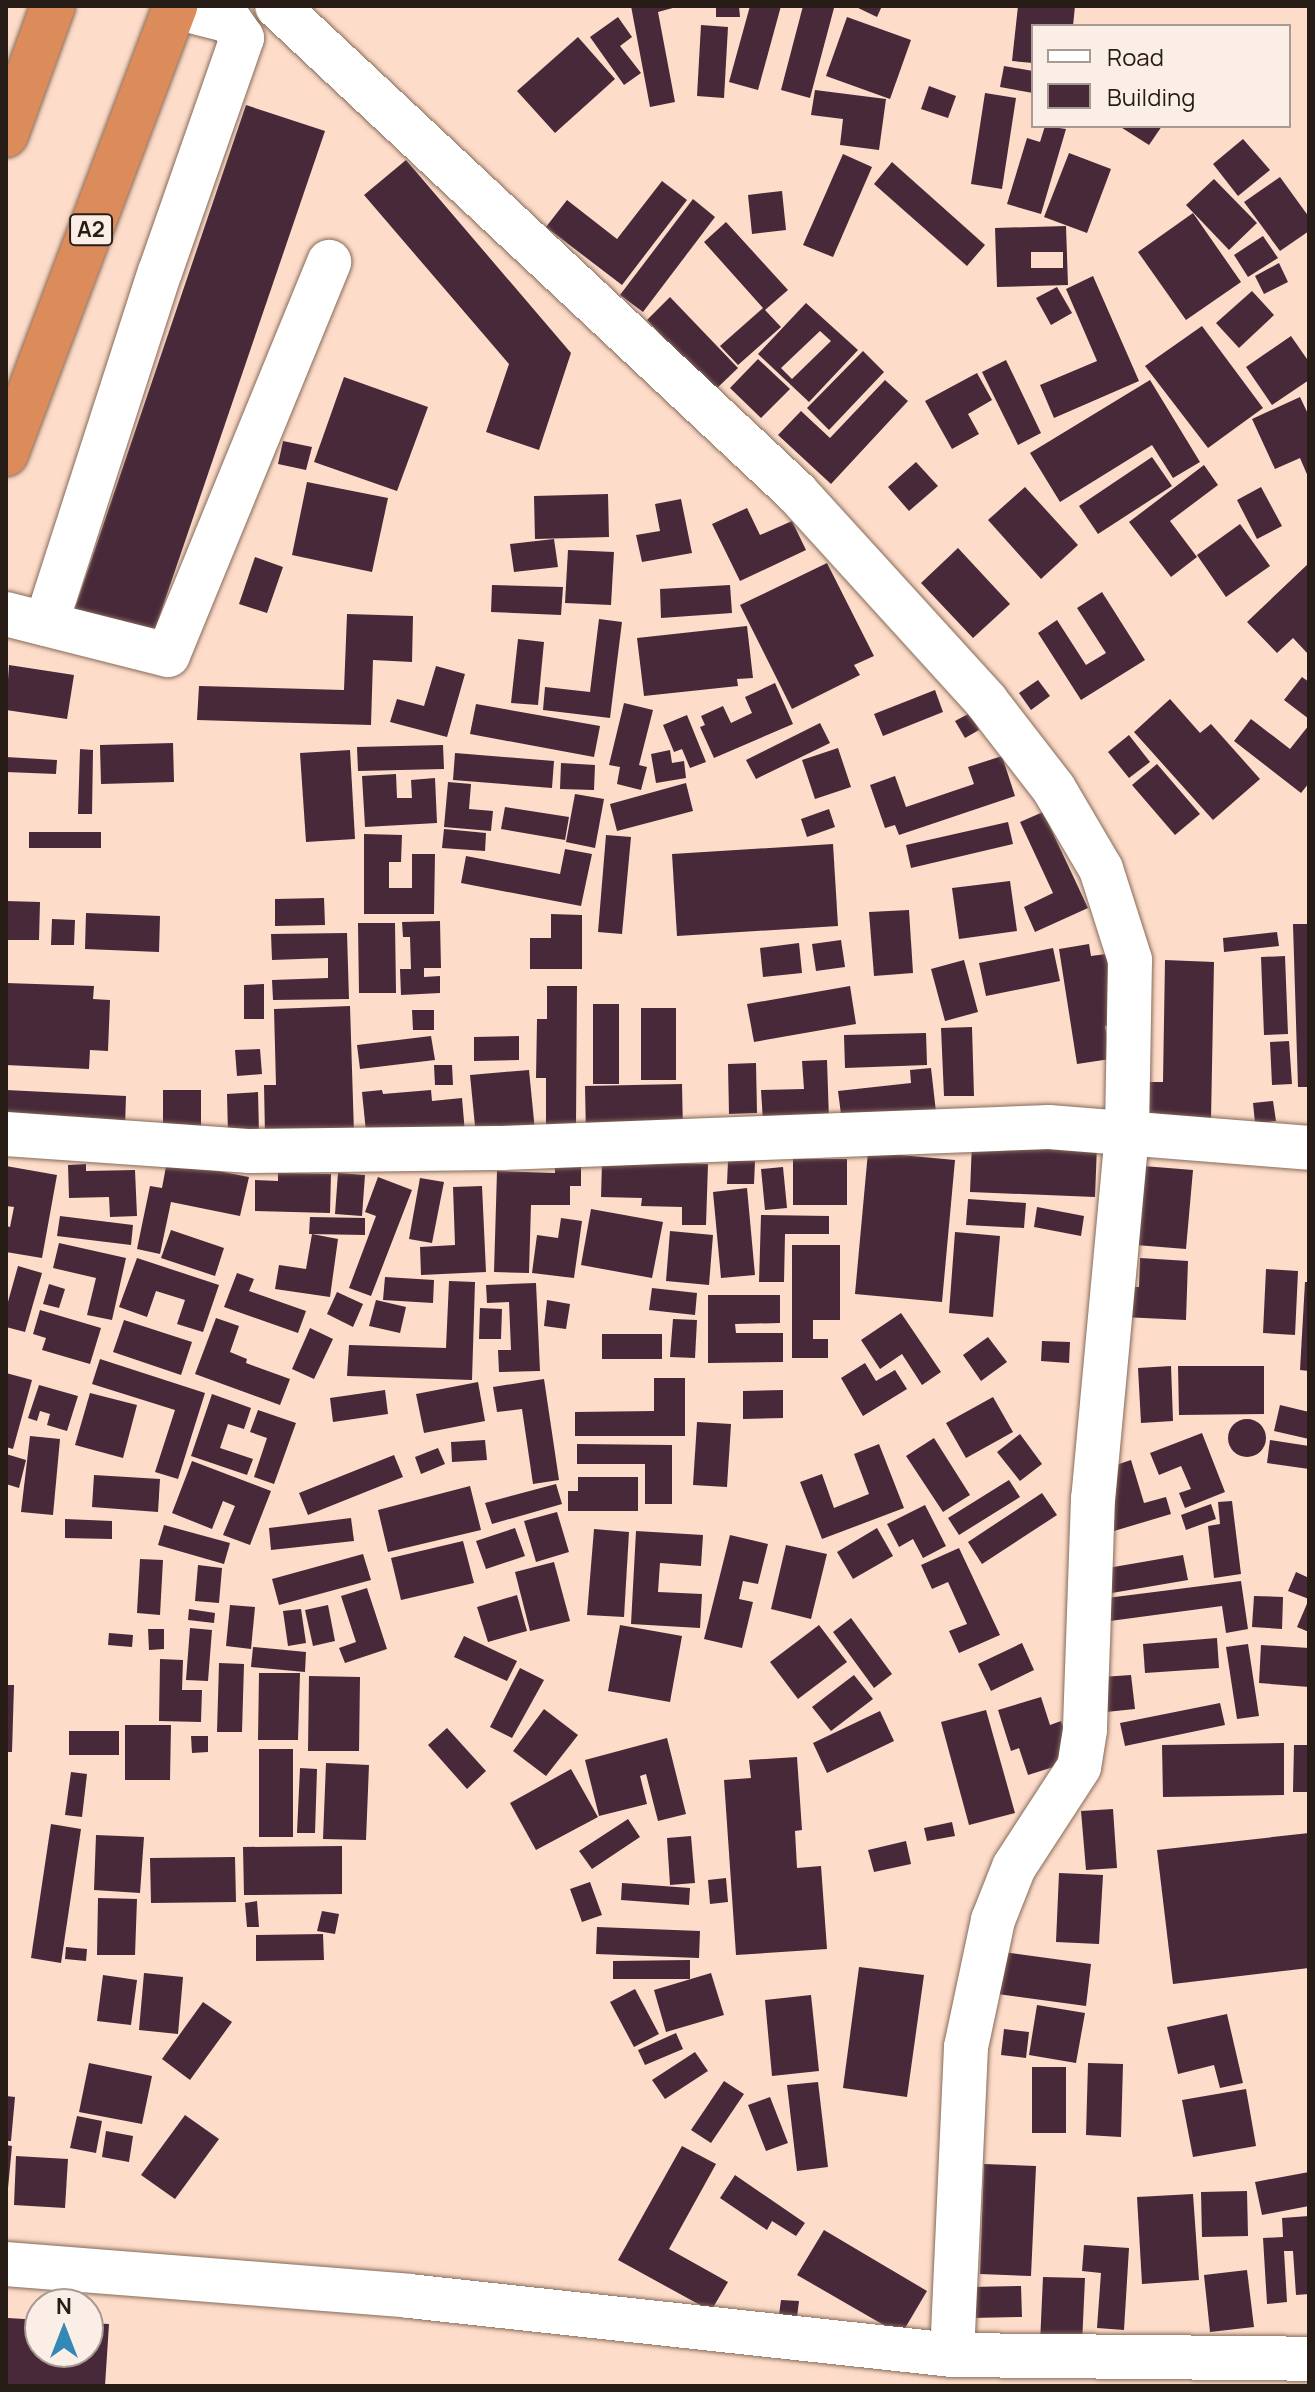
<!DOCTYPE html>
<style>
body{margin:0}
#map{position:relative;width:1315px;height:2392px;overflow:hidden;background:#fddcc9;font-family:Manrope,sans-serif}
div>[style]{position:absolute}
[style*='--x']{left:calc(var(--x)*1px);top:calc(var(--y)*1px);width:calc(var(--w)*1px);rotate:calc(var(--a)*1deg)}
.building>*{inset:0;background:#47293a}
.round{border-radius:50%}
.roads{filter:drop-shadow(0 0 2px #866a59) drop-shadow(0 0 2px #866a59)}
.minor>*{height:44px;margin:-22px;padding:0 22px;transform-origin:22px;border-radius:22px;background:#fff}
.highway>*{height:44px;margin:-22px;padding:0 22px;transform-origin:22px;border-radius:22px;background:#db8c5a}
span{translate:-50% -50%;white-space:nowrap;text-align:center;line-height:1.15;-webkit-text-stroke:8px #fbeee6;paint-order:stroke}
.shield-label span{padding:2px 6px;background:#fbeee6;border:2px solid;border-radius:6px;-webkit-text-stroke-width:0}
.shield-label{font-size:22px;color:#281d16;font-weight:700}
.frame{position:absolute;inset:0;border:8px solid #281d16;pointer-events:none}
.legend{position:absolute;left:1031px;top:24px;width:260px;height:104px;box-sizing:border-box;background:#fbeee6;border:2px solid #a79a93;margin:0;padding:10px 14px;list-style:none;font-size:24px;color:#281d16}
.legend li{display:flex;align-items:center;gap:16px;height:40px}
.legend b{width:40px;border:2px solid #a79a93}
.north{position:absolute;left:24px;top:2288px;width:80px;height:80px;box-sizing:border-box;background:#fbeee6;border:2px solid #a79a93;border-radius:50%;rotate:0deg;font-size:22px;font-weight:700;line-height:32px;text-align:center;color:#281d16}
.north::after{content:'';display:block;margin:auto;width:28px;height:36px;background:#3288b7;clip-path:polygon(50% 0,100% 100%,50% 72%,0 100%)}
</style>
<div id="map">
<div class="building">
<i style="clip-path:polygon(631px 6px,680px 6px,658px 12px,675px 102px,650px 107px)"></i>
<i style="clip-path:polygon(716px 6px,739px 6px,740px 17px,716px 17px)"></i>
<i style="clip-path:polygon(750px 6px,781px 6px,758px 90px,729px 82px)"></i>
<i style="clip-path:polygon(803px 6px,834px 8px,810px 98px,781px 90px)"></i>
<i style="clip-path:polygon(854px 6px,882px 6px,877px 17px)"></i>
<i style="clip-path:polygon(1018px 6px,1075px 6px,1073px 26px,1033px 26px,1033px 63px,1012px 61px)"></i>
<i style="clip-path:polygon(618px 17px,632px 37px,620px 46px,641px 73px,624px 85px,590px 37px)"></i>
<i style="clip-path:polygon(847px 17px,911px 40px,890px 99px,826px 76px)"></i>
<i style="clip-path:polygon(701px 25px,728px 27px,724px 98px,697px 96px)"></i>
<i style="clip-path:polygon(578px 37px,615px 79px,555px 133px,517px 91px)"></i>
<i style="clip-path:polygon(1004px 66px,1033px 71px,1033px 93px,1000px 87px)"></i>
<i style="clip-path:polygon(929px 86px,956px 96px,948px 118px,921px 109px)"></i>
<i style="clip-path:polygon(815px 90px,886px 99px,879px 150px,840px 145px,843px 119px,811px 115px)"></i>
<i style="clip-path:polygon(985px 93px,1016px 98px,1002px 189px,971px 184px)"></i>
<i style="clip-path:polygon(246px 105px,325px 131px,151px 641px,73px 614px)"></i>
<i style="clip-path:polygon(1045px 126px,1066px 129px,1041px 214px,1007px 204px,1027px 138px,1040px 142px)"></i>
<i style="clip-path:polygon(1119px 126px,1162px 126px,1149px 145px)"></i>
<i style="clip-path:polygon(1243px 139px,1270px 170px,1238px 196px,1213px 164px)"></i>
<i style="clip-path:polygon(1069px 153px,1111px 169px,1087px 233px,1044px 217px)"></i>
<i style="clip-path:polygon(843px 154px,872px 167px,833px 257px,803px 245px)"></i>
<i style="clip-path:polygon(406px 160px,571px 353px,539px 450px,486px 432px,509px 364px,364px 195px)"></i>
<i style="clip-path:polygon(892px 162px,985px 245px,967px 266px,874px 184px)"></i>
<i style="clip-path:polygon(1280px 177px,1309px 217px,1309px 231px,1280px 251px,1244px 202px)"></i>
<i style="clip-path:polygon(1214px 179px,1257px 223px,1229px 250px,1186px 205px)"></i>
<i style="clip-path:polygon(662px 181px,687px 200px,622px 285px,546px 227px,567px 200px,617px 239px)"></i>
<i style="clip-path:polygon(782px 191px,786px 230px,752px 234px,748px 195px)"></i>
<i style="clip-path:polygon(693px 199px,715px 217px,643px 312px,620px 295px)"></i>
<i style="clip-path:polygon(1193px 213px,1241px 282px,1186px 320px,1138px 252px)"></i>
<i style="clip-path:polygon(726px 222px,788px 290px,765px 310px,781px 327px,738px 365px,720px 346px,763px 308px,704px 242px)"></i>
<i style="clip-path:polygon(evenodd,1066px 226px,1068px 285px,997px 287px,995px 228px,1066px 226px,1031px 252px,1063px 252px,1063px 268px,1031px 268px,1031px 252px)"></i>
<i style="clip-path:polygon(1263px 236px,1278px 258px,1248px 277px,1234px 255px)"></i>
<i style="clip-path:polygon(1279px 263px,1288px 282px,1264px 294px,1255px 276px)"></i>
<i style="clip-path:polygon(1093px 276px,1139px 381px,1054px 418px,1040px 385px,1097px 361px,1066px 289px)"></i>
<i style="clip-path:polygon(1057px 287px,1072px 313px,1051px 325px,1036px 298px)"></i>
<i style="clip-path:polygon(1252px 291px,1274px 315px,1239px 348px,1216px 323px)"></i>
<i style="clip-path:polygon(670px 297px,738px 368px,714px 391px,647px 320px)"></i>
<i style="clip-path:polygon(evenodd,806px 303px,858px 350px,809px 402px,758px 354px,806px 303px,820px 331px,831px 341px,792px 379px,781px 368px,820px 331px)"></i>
<i style="clip-path:polygon(1202px 326px,1263px 408px,1208px 448px,1145px 366px)"></i>
<i style="clip-path:polygon(1291px 336px,1309px 362px,1309px 380px,1272px 405px,1246px 367px)"></i>
<i style="clip-path:polygon(863px 351px,884px 372px,829px 430px,807px 408px)"></i>
<i style="clip-path:polygon(758px 359px,790px 389px,761px 418px,730px 388px)"></i>
<i style="clip-path:polygon(1006px 360px,1041px 433px,1018px 445px,982px 372px)"></i>
<i style="clip-path:polygon(977px 373px,992px 400px,968px 414px,979px 434px,952px 449px,925px 401px)"></i>
<i style="clip-path:polygon(344px 377px,428px 407px,397px 491px,314px 462px)"></i>
<i style="clip-path:polygon(885px 380px,908px 401px,831px 484px,778px 435px,801px 411px,830px 438px)"></i>
<i style="clip-path:polygon(1150px 380px,1200px 462px,1173px 478px,1152px 445px,1060px 502px,1030px 453px)"></i>
<i style="clip-path:polygon(1300px 397px,1309px 416px,1309px 479px,1300px 458px,1275px 469px,1252px 419px)"></i>
<i style="clip-path:polygon(283px 441px,312px 447px,306px 470px,278px 464px)"></i>
<i style="clip-path:polygon(1152px 457px,1172px 486px,1098px 534px,1079px 506px)"></i>
<i style="clip-path:polygon(916px 462px,938px 486px,909px 511px,888px 487px)"></i>
<i style="clip-path:polygon(1204px 465px,1218px 485px,1170px 521px,1197px 557px,1171px 577px,1129px 522px)"></i>
<i style="clip-path:polygon(307px 482px,388px 498px,372px 572px,292px 555px)"></i>
<i style="clip-path:polygon(1025px 487px,1078px 545px,1041px 579px,988px 520px)"></i>
<i style="clip-path:polygon(1261px 487px,1282px 526px,1257px 539px,1237px 500px)"></i>
<i style="clip-path:polygon(608px 494px,609px 537px,535px 539px,534px 496px)"></i>
<i style="clip-path:polygon(681px 499px,692px 553px,642px 562px,636px 535px,660px 531px,655px 504px)"></i>
<i style="clip-path:polygon(747px 508px,760px 535px,792px 521px,806px 550px,740px 581px,712px 524px)"></i>
<i style="clip-path:polygon(1240px 524px,1270px 566px,1226px 597px,1197px 555px)"></i>
<i style="clip-path:polygon(554px 539px,558px 567px,514px 572px,510px 544px)"></i>
<i style="clip-path:polygon(958px 548px,1010px 604px,973px 638px,921px 583px)"></i>
<i style="clip-path:polygon(568px 550px,614px 552px,611px 605px,565px 603px)"></i>
<i style="clip-path:polygon(255px 557px,283px 567px,267px 613px,239px 604px)"></i>
<i style="clip-path:polygon(827px 563px,874px 656px,854px 665px,860px 675px,792px 709px,740px 605px)"></i>
<i style="clip-path:polygon(1309px 563px,1309px 655px,1293px 638px,1277px 653px,1247px 622px)"></i>
<i style="clip-path:polygon(492px 585px,563px 587px,561px 615px,491px 612px)"></i>
<i style="clip-path:polygon(730px 585px,732px 613px,661px 618px,660px 589px)"></i>
<i style="clip-path:polygon(1102px 592px,1145px 660px,1081px 700px,1038px 633px,1057px 620px,1086px 665px,1106px 653px,1077px 608px)"></i>
<i style="clip-path:polygon(347px 614px,413px 616px,412px 662px,373px 660px,371px 725px,197px 720px,199px 686px,344px 690px)"></i>
<i style="clip-path:polygon(599px 619px,622px 622px,610px 718px,543px 710px,545px 687px,590px 692px)"></i>
<i style="clip-path:polygon(747px 626px,753px 678px,737px 679px,738px 686px,644px 696px,637px 638px)"></i>
<i style="clip-path:polygon(518px 639px,544px 642px,538px 705px,511px 703px)"></i>
<i style="clip-path:polygon(9px 665px,74px 675px,67px 719px,6px 710px)"></i>
<i style="clip-path:polygon(436px 666px,465px 674px,447px 737px,390px 722px,397px 699px,424px 706px)"></i>
<i style="clip-path:polygon(1302px 677px,1309px 682px,1309px 719px,1284px 700px)"></i>
<i style="clip-path:polygon(1038px 680px,1050px 696px,1031px 710px,1019px 693px)"></i>
<i style="clip-path:polygon(775px 683px,793px 724px,714px 758px,700px 727px,705px 725px,701px 716px,723px 706px,731px 723px,752px 713px,745px 697px)"></i>
<i style="clip-path:polygon(935px 690px,943px 712px,883px 736px,874px 714px)"></i>
<i style="clip-path:polygon(1170px 699px,1200px 733px,1211px 724px,1260px 779px,1213px 820px,1134px 732px)"></i>
<i style="clip-path:polygon(624px 703px,653px 710px,639px 765px,647px 767px,641px 790px,617px 784px,620px 767px,609px 765px)"></i>
<i style="clip-path:polygon(476px 704px,600px 726px,594px 757px,470px 734px)"></i>
<i style="clip-path:polygon(970px 713px,979px 730px,965px 738px,955px 721px)"></i>
<i style="clip-path:polygon(687px 715px,706px 762px,690px 768px,682px 749px,674px 752px,663px 725px)"></i>
<i style="clip-path:polygon(1251px 719px,1290px 749px,1309px 725px,1309px 783px,1301px 793px,1234px 741px)"></i>
<i style="clip-path:polygon(820px 723px,830px 743px,756px 779px,746px 760px)"></i>
<i style="clip-path:polygon(1129px 735px,1150px 762px,1129px 778px,1108px 752px)"></i>
<i style="clip-path:polygon(173px 743px,174px 782px,101px 784px,100px 745px)"></i>
<i style="clip-path:polygon(443px 745px,444px 769px,358px 771px,357px 747px)"></i>
<i style="clip-path:polygon(838px 748px,851px 787px,815px 799px,802px 760px)"></i>
<i style="clip-path:polygon(80px 749px,93px 750px,92px 814px,78px 814px)"></i>
<i style="clip-path:polygon(350px 750px,355px 839px,306px 842px,300px 753px)"></i>
<i style="clip-path:polygon(670px 750px,672px 763px,684px 761px,686px 778px,656px 783px,651px 754px)"></i>
<i style="clip-path:polygon(455px 753px,554px 761px,552px 788px,453px 780px)"></i>
<i style="clip-path:polygon(1002px 756px,1015px 796px,899px 835px,895px 825px,885px 828px,870px 785px,895px 776px,906px 807px,974px 784px,968px 767px)"></i>
<i style="clip-path:polygon(6px 757px,57px 760px,56px 774px,6px 772px)"></i>
<i style="clip-path:polygon(561px 763px,595px 765px,594px 790px,560px 789px)"></i>
<i style="clip-path:polygon(1157px 764px,1200px 814px,1175px 835px,1132px 785px)"></i>
<i style="clip-path:polygon(396px 774px,397px 798px,412px 798px,411px 780px,435px 778px,437px 823px,365px 827px,362px 776px)"></i>
<i style="clip-path:polygon(448px 782px,471px 784px,469px 809px,493px 811px,491px 831px,444px 827px)"></i>
<i style="clip-path:polygon(686px 783px,693px 811px,617px 831px,610px 804px)"></i>
<i style="clip-path:polygon(575px 794px,604px 799px,595px 848px,566px 842px)"></i>
<i style="clip-path:polygon(505px 807px,569px 817px,565px 840px,501px 829px)"></i>
<i style="clip-path:polygon(829px 809px,835px 827px,807px 837px,801px 819px)"></i>
<i style="clip-path:polygon(1043px 812px,1088px 908px,1035px 932px,1024px 907px,1053px 893px,1020px 822px)"></i>
<i style="clip-path:polygon(1008px 822px,1013px 844px,911px 868px,906px 845px)"></i>
<i style="clip-path:polygon(444px 829px,486px 833px,485px 851px,442px 848px)"></i>
<i style="clip-path:polygon(29px 832px,101px 832px,101px 848px,29px 848px)"></i>
<i style="clip-path:polygon(364px 834px,402px 835px,401px 862px,389px 862px,389px 888px,412px 888px,412px 854px,435px 854px,434px 914px,364px 914px)"></i>
<i style="clip-path:polygon(606px 835px,631px 837px,622px 934px,598px 932px)"></i>
<i style="clip-path:polygon(833px 844px,838px 926px,677px 936px,672px 854px)"></i>
<i style="clip-path:polygon(565px 849px,592px 854px,581px 906px,461px 883px,466px 856px,560px 874px)"></i>
<i style="clip-path:polygon(1010px 881px,1017px 931px,959px 939px,952px 888px)"></i>
<i style="clip-path:polygon(324px 898px,325px 925px,275px 926px,275px 899px)"></i>
<i style="clip-path:polygon(6px 901px,40px 902px,39px 940px,6px 940px)"></i>
<i style="clip-path:polygon(909px 910px,913px 973px,874px 976px,869px 912px)"></i>
<i style="clip-path:polygon(86px 913px,160px 916px,159px 952px,85px 949px)"></i>
<i style="clip-path:polygon(551px 914px,582px 915px,582px 969px,530px 969px,530px 938px,551px 938px)"></i>
<i style="clip-path:polygon(52px 919px,75px 920px,74px 945px,51px 945px)"></i>
<i style="clip-path:polygon(440px 921px,441px 968px,424px 968px,424px 977px,440px 976px,440px 993px,401px 995px,400px 969px,411px 969px,410px 937px,403px 937px,402px 922px)"></i>
<i style="clip-path:polygon(358px 923px,395px 923px,396px 993px,359px 993px)"></i>
<i style="clip-path:polygon(1293px 924px,1309px 924px,1309px 1087px,1298px 1087px)"></i>
<i style="clip-path:polygon(1277px 932px,1279px 946px,1224px 952px,1223px 938px)"></i>
<i style="clip-path:polygon(347px 933px,349px 999px,273px 1000px,272px 980px,328px 978px,328px 958px,272px 960px,271px 934px)"></i>
<i style="clip-path:polygon(841px 940px,845px 967px,816px 971px,812px 944px)"></i>
<i style="clip-path:polygon(799px 943px,802px 973px,763px 977px,760px 948px)"></i>
<i style="clip-path:polygon(1089px 944px,1091px 956px,1106px 954px,1118px 1024px,1105px 1026px,1110px 1059px,1077px 1064px,1059px 949px)"></i>
<i style="clip-path:polygon(1053px 948px,1060px 981px,986px 996px,979px 963px)"></i>
<i style="clip-path:polygon(1285px 956px,1288px 1034px,1264px 1035px,1261px 957px)"></i>
<i style="clip-path:polygon(964px 960px,978px 1012px,945px 1021px,931px 969px)"></i>
<i style="clip-path:polygon(1165px 960px,1214px 962px,1211px 1120px,1141px 1119px,1141px 1082px,1163px 1082px)"></i>
<i style="clip-path:polygon(6px 983px,94px 986px,93px 999px,110px 1000px,108px 1051px,90px 1050px,89px 1069px,6px 1065px)"></i>
<i style="clip-path:polygon(264px 984px,264px 1019px,244px 1019px,244px 985px)"></i>
<i style="clip-path:polygon(547px 986px,577px 986px,576px 1128px,546px 1128px,546px 1078px,536px 1078px,537px 1019px,547px 1019px)"></i>
<i style="clip-path:polygon(850px 986px,856px 1024px,754px 1042px,747px 1004px)"></i>
<i style="clip-path:polygon(593px 1004px,619px 1004px,619px 1084px,593px 1084px)"></i>
<i style="clip-path:polygon(350px 1006px,354px 1133px,265px 1135px,264px 1085px,276px 1085px,274px 1009px)"></i>
<i style="clip-path:polygon(641px 1008px,676px 1008px,676px 1080px,641px 1080px)"></i>
<i style="clip-path:polygon(412px 1010px,434px 1010px,434px 1030px,413px 1030px)"></i>
<i style="clip-path:polygon(972px 1027px,974px 1096px,944px 1096px,941px 1028px)"></i>
<i style="clip-path:polygon(926px 1033px,927px 1065px,845px 1068px,844px 1035px)"></i>
<i style="clip-path:polygon(431px 1036px,435px 1060px,360px 1069px,357px 1045px)"></i>
<i style="clip-path:polygon(519px 1036px,519px 1060px,474px 1061px,474px 1037px)"></i>
<i style="clip-path:polygon(1289px 1041px,1292px 1084px,1272px 1085px,1270px 1042px)"></i>
<i style="clip-path:polygon(260px 1049px,262px 1074px,237px 1076px,235px 1050px)"></i>
<i style="clip-path:polygon(827px 1060px,829px 1120px,763px 1122px,761px 1090px,804px 1089px,802px 1061px)"></i>
<i style="clip-path:polygon(756px 1063px,757px 1113px,729px 1114px,728px 1064px)"></i>
<i style="clip-path:polygon(434px 1065px,452px 1065px,453px 1085px,435px 1085px)"></i>
<i style="clip-path:polygon(931px 1068px,936px 1112px,842px 1122px,838px 1091px,911px 1083px,910px 1070px)"></i>
<i style="clip-path:polygon(529px 1070px,535px 1131px,476px 1136px,470px 1075px)"></i>
<i style="clip-path:polygon(682px 1084px,683px 1132px,586px 1134px,585px 1086px)"></i>
<i style="clip-path:polygon(6px 1090px,126px 1096px,125px 1127px,6px 1121px)"></i>
<i style="clip-path:polygon(163px 1090px,201px 1090px,201px 1131px,163px 1131px)"></i>
<i style="clip-path:polygon(382px 1090px,383px 1094px,431px 1090px,432px 1101px,462px 1098px,465px 1133px,367px 1142px,362px 1092px)"></i>
<i style="clip-path:polygon(258px 1092px,259px 1133px,228px 1134px,227px 1094px)"></i>
<i style="clip-path:polygon(1273px 1101px,1276px 1121px,1255px 1123px,1253px 1103px)"></i>
<i style="clip-path:polygon(972px 1142px,1097px 1146px,1095px 1197px,970px 1192px)"></i>
<i style="clip-path:polygon(868px 1152px,955px 1160px,942px 1302px,855px 1294px)"></i>
<i style="clip-path:polygon(793px 1159px,847px 1159px,847px 1205px,793px 1205px)"></i>
<i style="clip-path:polygon(167px 1161px,249px 1177px,240px 1216px,171px 1202px,160px 1254px,137px 1249px,150px 1186px,162px 1188px)"></i>
<i style="clip-path:polygon(728px 1161px,755px 1161px,754px 1184px,727px 1184px)"></i>
<i style="clip-path:polygon(602px 1162px,708px 1164px,706px 1225px,682px 1225px,682px 1207px,641px 1206px,642px 1198px,601px 1197px)"></i>
<i style="clip-path:polygon(86px 1164px,86px 1171px,135px 1170px,137px 1216px,110px 1217px,109px 1197px,69px 1198px,68px 1165px)"></i>
<i style="clip-path:polygon(555px 1164px,581px 1165px,581px 1186px,570px 1186px,570px 1205px,531px 1205px,529px 1273px,494px 1272px,497px 1171px,555px 1173px)"></i>
<i style="clip-path:polygon(6px 1166px,57px 1175px,42px 1258px,6px 1252px,6px 1226px,10px 1227px,14px 1207px,6px 1206px)"></i>
<i style="clip-path:polygon(1143px 1166px,1193px 1170px,1186px 1249px,1136px 1245px)"></i>
<i style="clip-path:polygon(783px 1167px,787px 1208px,765px 1210px,761px 1169px)"></i>
<i style="clip-path:polygon(278px 1173px,331px 1174px,330px 1213px,255px 1211px,255px 1180px,278px 1181px)"></i>
<i style="clip-path:polygon(338px 1173px,365px 1175px,362px 1216px,335px 1214px)"></i>
<i style="clip-path:polygon(378px 1177px,412px 1190px,371px 1296px,349px 1288px,376px 1216px,365px 1212px)"></i>
<i style="clip-path:polygon(420px 1178px,444px 1182px,432px 1243px,409px 1239px)"></i>
<i style="clip-path:polygon(482px 1186px,486px 1272px,421px 1275px,420px 1247px,455px 1245px,453px 1187px)"></i>
<i style="clip-path:polygon(747px 1188px,755px 1275px,721px 1278px,713px 1192px)"></i>
<i style="clip-path:polygon(968px 1199px,1026px 1203px,1024px 1228px,966px 1225px)"></i>
<i style="clip-path:polygon(1037px 1207px,1084px 1216px,1081px 1236px,1034px 1227px)"></i>
<i style="clip-path:polygon(591px 1209px,663px 1222px,652px 1278px,581px 1265px)"></i>
<i style="clip-path:polygon(761px 1215px,829px 1216px,829px 1234px,785px 1234px,784px 1282px,759px 1282px)"></i>
<i style="clip-path:polygon(60px 1216px,133px 1225px,131px 1245px,57px 1236px)"></i>
<i style="clip-path:polygon(310px 1217px,365px 1218px,365px 1235px,309px 1234px)"></i>
<i style="clip-path:polygon(561px 1218px,582px 1221px,574px 1278px,532px 1273px,537px 1235px,558px 1238px)"></i>
<i style="clip-path:polygon(171px 1230px,224px 1248px,215px 1276px,161px 1258px)"></i>
<i style="clip-path:polygon(670px 1231px,713px 1235px,709px 1285px,666px 1281px)"></i>
<i style="clip-path:polygon(955px 1232px,1000px 1236px,993px 1317px,949px 1313px)"></i>
<i style="clip-path:polygon(312px 1234px,338px 1239px,330px 1297px,275px 1289px,279px 1265px,306px 1269px)"></i>
<i style="clip-path:polygon(59px 1243px,126px 1258px,112px 1320px,87px 1315px,96px 1278px,53px 1268px)"></i>
<i style="clip-path:polygon(792px 1245px,840px 1245px,840px 1320px,813px 1320px,813px 1339px,828px 1339px,828px 1358px,792px 1358px)"></i>
<i style="clip-path:polygon(137px 1258px,219px 1285px,203px 1332px,177px 1324px,185px 1300px,156px 1291px,147px 1317px,119px 1307px)"></i>
<i style="clip-path:polygon(1140px 1258px,1188px 1261px,1186px 1320px,1123px 1317px,1124px 1287px,1139px 1287px)"></i>
<i style="clip-path:polygon(18px 1266px,42px 1273px,25px 1332px,6px 1327px,6px 1309px)"></i>
<i style="clip-path:polygon(1266px 1269px,1298px 1271px,1295px 1335px,1263px 1333px)"></i>
<i style="clip-path:polygon(237px 1273px,254px 1279px,249px 1291px,306px 1311px,298px 1333px,224px 1307px)"></i>
<i style="clip-path:polygon(385px 1277px,434px 1280px,433px 1303px,383px 1300px)"></i>
<i style="clip-path:polygon(449px 1281px,475px 1282px,472px 1380px,347px 1376px,349px 1345px,446px 1348px)"></i>
<i style="clip-path:polygon(1305px 1282px,1309px 1282px,1309px 1371px,1300px 1370px)"></i>
<i style="clip-path:polygon(536px 1283px,540px 1371px,499px 1372px,498px 1350px,511px 1350px,509px 1302px,487px 1303px,486px 1285px)"></i>
<i style="clip-path:polygon(49px 1284px,65px 1289px,59px 1308px,43px 1304px)"></i>
<i style="clip-path:polygon(652px 1288px,697px 1293px,695px 1315px,649px 1310px)"></i>
<i style="clip-path:polygon(337px 1292px,363px 1304px,353px 1327px,327px 1314px)"></i>
<i style="clip-path:polygon(708px 1295px,780px 1295px,780px 1323px,735px 1324px,736px 1333px,783px 1333px,783px 1362px,708px 1363px)"></i>
<i style="clip-path:polygon(376px 1300px,406px 1307px,400px 1333px,369px 1326px)"></i>
<i style="clip-path:polygon(547px 1300px,570px 1304px,566px 1329px,544px 1326px)"></i>
<i style="clip-path:polygon(480px 1308px,502px 1309px,501px 1339px,479px 1339px)"></i>
<i style="clip-path:polygon(40px 1310px,101px 1328px,90px 1364px,42px 1350px,46px 1338px,33px 1334px)"></i>
<i style="clip-path:polygon(901px 1313px,941px 1372px,922px 1385px,902px 1354px,880px 1369px,861px 1340px)"></i>
<i style="clip-path:polygon(216px 1318px,239px 1326px,230px 1352px,247px 1359px,246px 1363px,290px 1379px,280px 1405px,195px 1374px)"></i>
<i style="clip-path:polygon(673px 1319px,697px 1320px,695px 1358px,670px 1357px)"></i>
<i style="clip-path:polygon(124px 1320px,192px 1342px,181px 1375px,113px 1352px)"></i>
<i style="clip-path:polygon(310px 1328px,333px 1339px,314px 1379px,292px 1369px)"></i>
<i style="clip-path:polygon(602px 1334px,662px 1334px,662px 1359px,602px 1359px)"></i>
<i style="clip-path:polygon(988px 1337px,1007px 1362px,981px 1381px,963px 1355px)"></i>
<i style="clip-path:polygon(1042px 1341px,1070px 1342px,1069px 1363px,1041px 1361px)"></i>
<i style="clip-path:polygon(100px 1359px,205px 1393px,178px 1479px,155px 1472px,175px 1410px,92px 1384px)"></i>
<i style="clip-path:polygon(865px 1363px,876px 1381px,895px 1370px,907px 1389px,863px 1416px,841px 1378px)"></i>
<i style="clip-path:polygon(1171px 1366px,1173px 1421px,1141px 1423px,1138px 1368px)"></i>
<i style="clip-path:polygon(1178px 1366px,1264px 1366px,1264px 1414px,1179px 1415px)"></i>
<i style="clip-path:polygon(6px 1373px,32px 1380px,13px 1449px,6px 1447px)"></i>
<i style="clip-path:polygon(654px 1378px,685px 1378px,685px 1436px,575px 1436px,575px 1412px,654px 1411px)"></i>
<i style="clip-path:polygon(544px 1379px,559px 1480px,533px 1484px,522px 1409px,497px 1412px,493px 1387px)"></i>
<i style="clip-path:polygon(478px 1382px,485px 1421px,424px 1433px,416px 1394px)"></i>
<i style="clip-path:polygon(39px 1385px,78px 1396px,67px 1431px,47px 1425px,50px 1414px,40px 1411px,37px 1421px,28px 1418px)"></i>
<i style="clip-path:polygon(385px 1390px,388px 1414px,333px 1422px,330px 1398px)"></i>
<i style="clip-path:polygon(783px 1390px,783px 1418px,743px 1419px,743px 1391px)"></i>
<i style="clip-path:polygon(90px 1393px,137px 1405px,123px 1458px,75px 1445px)"></i>
<i style="clip-path:polygon(212px 1394px,251px 1408px,244px 1429px,228px 1424px,220px 1448px,253px 1459px,247px 1475px,191px 1456px)"></i>
<i style="clip-path:polygon(993px 1397px,1013px 1432px,966px 1458px,946px 1423px)"></i>
<i style="clip-path:polygon(1280px 1405px,1309px 1412px,1309px 1439px,1274px 1431px)"></i>
<i style="clip-path:polygon(258px 1410px,296px 1423px,274px 1484px,254px 1477px,267px 1438px,250px 1432px)"></i>
<i class="round" style="left:1228px;top:1419px;width:38px;height:38px"></i>
<i style="clip-path:polygon(697px 1422px,731px 1424px,727px 1487px,693px 1485px)"></i>
<i style="clip-path:polygon(1202px 1433px,1225px 1492px,1185px 1508px,1179px 1493px,1191px 1489px,1181px 1466px,1159px 1475px,1150px 1453px)"></i>
<i style="clip-path:polygon(1020px 1434px,1042px 1464px,1020px 1481px,997px 1452px)"></i>
<i style="clip-path:polygon(30px 1436px,60px 1439px,53px 1515px,21px 1512px)"></i>
<i style="clip-path:polygon(934px 1438px,970px 1495px,943px 1512px,906px 1456px)"></i>
<i style="clip-path:polygon(485px 1440px,487px 1460px,452px 1462px,451px 1442px)"></i>
<i style="clip-path:polygon(1270px 1440px,1309px 1446px,1309px 1469px,1267px 1463px)"></i>
<i style="clip-path:polygon(577px 1444px,672px 1445px,672px 1504px,645px 1504px,645px 1464px,577px 1464px)"></i>
<i style="clip-path:polygon(879px 1444px,904px 1508px,822px 1539px,800px 1482px,822px 1474px,834px 1508px,869px 1494px,854px 1454px)"></i>
<i style="clip-path:polygon(438px 1448px,445px 1464px,421px 1474px,415px 1457px)"></i>
<i style="clip-path:polygon(6px 1454px,26px 1460px,19px 1488px,6px 1484px)"></i>
<i style="clip-path:polygon(394px 1455px,403px 1477px,308px 1515px,299px 1493px)"></i>
<i style="clip-path:polygon(1131px 1460px,1144px 1503px,1166px 1497px,1171px 1514px,1114px 1531px,1110px 1467px)"></i>
<i style="clip-path:polygon(192px 1461px,271px 1491px,250px 1545px,223px 1535px,235px 1506px,223px 1501px,212px 1529px,172px 1513px)"></i>
<i style="clip-path:polygon(94px 1475px,160px 1479px,158px 1512px,92px 1507px)"></i>
<i style="clip-path:polygon(578px 1477px,638px 1477px,638px 1511px,568px 1511px,568px 1491px,578px 1491px)"></i>
<i style="clip-path:polygon(1009px 1480px,1020px 1497px,959px 1535px,948px 1518px)"></i>
<i style="clip-path:polygon(556px 1484px,562px 1504px,492px 1524px,485px 1503px)"></i>
<i style="clip-path:polygon(470px 1486px,481px 1530px,388px 1552px,378px 1510px)"></i>
<i style="clip-path:polygon(1042px 1493px,1057px 1515px,982px 1564px,968px 1542px)"></i>
<i style="clip-path:polygon(1232px 1501px,1241px 1574px,1214px 1578px,1208px 1526px,1220px 1524px,1218px 1502px)"></i>
<i style="clip-path:polygon(1211px 1504px,1216px 1519px,1186px 1530px,1181px 1515px)"></i>
<i style="clip-path:polygon(925px 1505px,946px 1546px,923px 1558px,913px 1539px,899px 1547px,887px 1524px)"></i>
<i style="clip-path:polygon(557px 1512px,569px 1552px,536px 1562px,524px 1521px)"></i>
<i style="clip-path:polygon(351px 1518px,354px 1541px,271px 1550px,269px 1528px)"></i>
<i style="clip-path:polygon(65px 1519px,112px 1521px,112px 1539px,65px 1538px)"></i>
<i style="clip-path:polygon(164px 1525px,230px 1543px,224px 1564px,158px 1545px)"></i>
<i style="clip-path:polygon(515px 1528px,525px 1556px,486px 1569px,476px 1541px)"></i>
<i style="clip-path:polygon(877px 1528px,893px 1556px,853px 1579px,837px 1552px)"></i>
<i style="clip-path:polygon(594px 1529px,629px 1532px,624px 1617px,587px 1615px)"></i>
<i style="clip-path:polygon(636px 1531px,703px 1535px,701px 1566px,660px 1563px,658px 1592px,702px 1594px,700px 1628px,631px 1624px)"></i>
<i style="clip-path:polygon(730px 1535px,768px 1544px,758px 1584px,743px 1581px,739px 1599px,753px 1602px,742px 1648px,704px 1639px)"></i>
<i style="clip-path:polygon(463px 1541px,474px 1583px,401px 1600px,391px 1558px)"></i>
<i style="clip-path:polygon(786px 1545px,827px 1554px,811px 1619px,771px 1609px)"></i>
<i style="clip-path:polygon(959px 1548px,1000px 1635px,959px 1653px,949px 1631px,967px 1624px,948px 1582px,932px 1589px,921px 1565px)"></i>
<i style="clip-path:polygon(363px 1554px,371px 1580px,279px 1605px,272px 1579px)"></i>
<i style="clip-path:polygon(1183px 1555px,1188px 1580px,1106px 1594px,1102px 1569px)"></i>
<i style="clip-path:polygon(140px 1559px,163px 1560px,160px 1615px,137px 1613px)"></i>
<i style="clip-path:polygon(554px 1562px,570px 1621px,530px 1631px,515px 1572px)"></i>
<i style="clip-path:polygon(198px 1565px,222px 1568px,219px 1603px,195px 1601px)"></i>
<i style="clip-path:polygon(1296px 1572px,1309px 1578px,1309px 1632px,1297px 1627px,1309px 1599px,1288px 1591px)"></i>
<i style="clip-path:polygon(1241px 1581px,1248px 1629px,1226px 1633px,1222px 1606px,1110px 1621px,1107px 1598px)"></i>
<i style="clip-path:polygon(367px 1588px,387px 1649px,345px 1663px,339px 1648px,356px 1642px,341px 1596px)"></i>
<i style="clip-path:polygon(517px 1595px,527px 1631px,488px 1642px,477px 1607px)"></i>
<i style="clip-path:polygon(1254px 1596px,1283px 1597px,1282px 1629px,1252px 1627px)"></i>
<i style="clip-path:polygon(230px 1605px,255px 1607px,251px 1649px,226px 1646px)"></i>
<i style="clip-path:polygon(328px 1605px,335px 1641px,313px 1646px,305px 1610px)"></i>
<i style="clip-path:polygon(189px 1609px,215px 1613px,214px 1623px,188px 1620px)"></i>
<i style="clip-path:polygon(301px 1609px,306px 1643px,288px 1646px,283px 1611px)"></i>
<i style="clip-path:polygon(851px 1618px,892px 1674px,874px 1688px,833px 1632px)"></i>
<i style="clip-path:polygon(620px 1625px,682px 1636px,670px 1702px,608px 1691px)"></i>
<i style="clip-path:polygon(819px 1625px,847px 1662px,798px 1699px,770px 1662px)"></i>
<i style="clip-path:polygon(190px 1628px,212px 1630px,208px 1681px,186px 1680px)"></i>
<i style="clip-path:polygon(148px 1629px,164px 1629px,164px 1649px,149px 1650px)"></i>
<i style="clip-path:polygon(109px 1633px,133px 1635px,132px 1647px,108px 1645px)"></i>
<i style="clip-path:polygon(464px 1636px,517px 1661px,507px 1681px,454px 1657px)"></i>
<i style="clip-path:polygon(1217px 1638px,1219px 1668px,1145px 1673px,1143px 1644px)"></i>
<i style="clip-path:polygon(1022px 1643px,1034px 1670px,991px 1691px,978px 1664px)"></i>
<i style="clip-path:polygon(1248px 1644px,1259px 1716px,1237px 1719px,1226px 1647px)"></i>
<i style="clip-path:polygon(1261px 1645px,1309px 1648px,1309px 1687px,1259px 1683px)"></i>
<i style="clip-path:polygon(253px 1647px,306px 1652px,305px 1672px,251px 1667px)"></i>
<i style="clip-path:polygon(160px 1659px,183px 1660px,182px 1690px,202px 1690px,201px 1722px,159px 1721px)"></i>
<i style="clip-path:polygon(219px 1663px,244px 1664px,242px 1732px,217px 1732px)"></i>
<i style="clip-path:polygon(520px 1668px,544px 1680px,512px 1738px,490px 1727px)"></i>
<i style="clip-path:polygon(259px 1673px,300px 1673px,298px 1740px,258px 1740px)"></i>
<i style="clip-path:polygon(854px 1675px,873px 1699px,831px 1731px,812px 1707px)"></i>
<i style="clip-path:polygon(1131px 1675px,1135px 1709px,1106px 1712px,1102px 1677px)"></i>
<i style="clip-path:polygon(309px 1676px,360px 1677px,359px 1751px,308px 1751px)"></i>
<i style="clip-path:polygon(6px 1685px,14px 1685px,12px 1752px,6px 1752px)"></i>
<i style="clip-path:polygon(1041px 1697px,1050px 1725px,1061px 1721px,1071px 1751px,1063px 1764px,1028px 1775px,1019px 1748px,1011px 1751px,998px 1710px)"></i>
<i style="clip-path:polygon(1220px 1703px,1225px 1725px,1125px 1746px,1120px 1723px)"></i>
<i style="clip-path:polygon(544px 1709px,578px 1735px,546px 1776px,513px 1751px)"></i>
<i style="clip-path:polygon(986px 1710px,1015px 1813px,969px 1825px,941px 1722px)"></i>
<i style="clip-path:polygon(880px 1711px,894px 1741px,827px 1773px,813px 1743px)"></i>
<i style="clip-path:polygon(125px 1725px,171px 1725px,170px 1780px,125px 1780px)"></i>
<i style="clip-path:polygon(447px 1728px,486px 1771px,467px 1789px,428px 1745px)"></i>
<i style="clip-path:polygon(69px 1731px,119px 1731px,119px 1755px,69px 1755px)"></i>
<i style="clip-path:polygon(191px 1736px,208px 1736px,208px 1752px,192px 1753px)"></i>
<i style="clip-path:polygon(667px 1738px,686px 1814px,658px 1821px,646px 1774px,640px 1776px,647px 1804px,599px 1816px,585px 1760px)"></i>
<i style="clip-path:polygon(1284px 1743px,1284px 1795px,1163px 1797px,1162px 1745px)"></i>
<i style="clip-path:polygon(1294px 1745px,1309px 1745px,1309px 1792px,1293px 1792px)"></i>
<i style="clip-path:polygon(259px 1749px,293px 1749px,293px 1837px,259px 1837px)"></i>
<i style="clip-path:polygon(797px 1757px,802px 1830px,795px 1831px,797px 1868px,821px 1866px,827px 1949px,736px 1955px,724px 1780px,751px 1778px,749px 1760px)"></i>
<i style="clip-path:polygon(326px 1763px,369px 1765px,366px 1840px,323px 1839px)"></i>
<i style="clip-path:polygon(300px 1768px,317px 1769px,315px 1833px,297px 1833px)"></i>
<i style="clip-path:polygon(571px 1769px,598px 1817px,536px 1850px,510px 1803px)"></i>
<i style="clip-path:polygon(71px 1772px,87px 1774px,82px 1817px,65px 1815px)"></i>
<i style="clip-path:polygon(1113px 1809px,1117px 1868px,1086px 1870px,1081px 1811px)"></i>
<i style="clip-path:polygon(628px 1819px,640px 1837px,592px 1869px,579px 1851px)"></i>
<i style="clip-path:polygon(952px 1822px,955px 1836px,927px 1841px,924px 1828px)"></i>
<i style="clip-path:polygon(51px 1824px,81px 1829px,61px 1963px,31px 1958px)"></i>
<i style="clip-path:polygon(1309px 1833px,1309px 1968px,1173px 1984px,1157px 1850px)"></i>
<i style="clip-path:polygon(96px 1835px,144px 1837px,140px 1893px,94px 1890px)"></i>
<i style="clip-path:polygon(691px 1836px,695px 1883px,670px 1885px,667px 1838px)"></i>
<i style="clip-path:polygon(906px 1841px,911px 1864px,874px 1872px,868px 1850px)"></i>
<i style="clip-path:polygon(342px 1846px,342px 1894px,244px 1895px,243px 1847px)"></i>
<i style="clip-path:polygon(235px 1857px,236px 1902px,151px 1903px,150px 1858px)"></i>
<i style="clip-path:polygon(1059px 1873px,1103px 1875px,1099px 1944px,1056px 1942px)"></i>
<i style="clip-path:polygon(726px 1878px,728px 1902px,710px 1904px,708px 1880px)"></i>
<i style="clip-path:polygon(590px 1882px,602px 1915px,582px 1922px,570px 1889px)"></i>
<i style="clip-path:polygon(622px 1883px,690px 1888px,689px 1905px,621px 1900px)"></i>
<i style="clip-path:polygon(98px 1898px,137px 1899px,135px 1955px,97px 1955px)"></i>
<i style="clip-path:polygon(257px 1901px,259px 1927px,247px 1927px,245px 1903px)"></i>
<i style="clip-path:polygon(322px 1911px,339px 1914px,335px 1934px,317px 1931px)"></i>
<i style="clip-path:polygon(597px 1927px,700px 1931px,699px 1958px,596px 1954px)"></i>
<i style="clip-path:polygon(323px 1934px,324px 1960px,256px 1961px,256px 1935px)"></i>
<i style="clip-path:polygon(66px 1947px,87px 1949px,86px 1961px,65px 1959px)"></i>
<i style="clip-path:polygon(996px 1951px,1091px 1964px,1086px 2006px,990px 1993px)"></i>
<i style="clip-path:polygon(690px 1960px,690px 1979px,613px 1979px,613px 1961px)"></i>
<i style="clip-path:polygon(859px 1967px,924px 1975px,907px 2097px,843px 2088px)"></i>
<i style="clip-path:polygon(144px 1973px,183px 1977px,178px 2034px,139px 2030px)"></i>
<i style="clip-path:polygon(711px 1973px,724px 2015px,666px 2032px,654px 1990px)"></i>
<i style="clip-path:polygon(103px 1975px,137px 1980px,131px 2025px,97px 2021px)"></i>
<i style="clip-path:polygon(635px 1989px,659px 2034px,634px 2047px,610px 2002px)"></i>
<i style="clip-path:polygon(811px 1995px,819px 2071px,772px 2076px,765px 2000px)"></i>
<i style="clip-path:polygon(203px 2002px,232px 2022px,190px 2080px,162px 2059px)"></i>
<i style="clip-path:polygon(1037px 2005px,1085px 2013px,1076px 2063px,1029px 2055px)"></i>
<i style="clip-path:polygon(1227px 2014px,1243px 2083px,1220px 2088px,1214px 2065px,1178px 2074px,1167px 2027px)"></i>
<i style="clip-path:polygon(1004px 2029px,1029px 2032px,1026px 2058px,1001px 2055px)"></i>
<i style="clip-path:polygon(676px 2033px,683px 2049px,645px 2065px,638px 2050px)"></i>
<i style="clip-path:polygon(695px 2052px,708px 2071px,665px 2099px,652px 2080px)"></i>
<i style="clip-path:polygon(89px 2063px,152px 2076px,142px 2124px,79px 2112px)"></i>
<i style="clip-path:polygon(1088px 2063px,1123px 2064px,1121px 2137px,1086px 2135px)"></i>
<i style="clip-path:polygon(1032px 2067px,1066px 2067px,1066px 2133px,1032px 2133px)"></i>
<i style="clip-path:polygon(724px 2081px,744px 2094px,711px 2143px,691px 2130px)"></i>
<i style="clip-path:polygon(818px 2082px,828px 2167px,797px 2171px,787px 2085px)"></i>
<i style="clip-path:polygon(1246px 2089px,1256px 2146px,1193px 2157px,1182px 2100px)"></i>
<i style="clip-path:polygon(6px 2096px,15px 2097px,11px 2141px,6px 2141px)"></i>
<i style="clip-path:polygon(770px 2097px,788px 2143px,766px 2151px,748px 2105px)"></i>
<i style="clip-path:polygon(185px 2115px,219px 2139px,175px 2199px,141px 2175px)"></i>
<i style="clip-path:polygon(77px 2116px,102px 2121px,96px 2153px,70px 2148px)"></i>
<i style="clip-path:polygon(106px 2131px,133px 2136px,129px 2162px,102px 2157px)"></i>
<i style="clip-path:polygon(6px 2145px,12px 2146px,8px 2188px,6px 2188px)"></i>
<i style="clip-path:polygon(682px 2146px,716px 2164px,669px 2249px,728px 2282px,711px 2311px,618px 2260px)"></i>
<i style="clip-path:polygon(16px 2156px,68px 2159px,65px 2208px,14px 2205px)"></i>
<i style="clip-path:polygon(984px 2164px,1036px 2166px,1031px 2276px,980px 2274px)"></i>
<i style="clip-path:polygon(1309px 2172px,1309px 2206px,1262px 2215px,1255px 2182px)"></i>
<i style="clip-path:polygon(735px 2175px,805px 2223px,796px 2236px,772px 2221px,767px 2230px,720px 2198px)"></i>
<i style="clip-path:polygon(1247px 2191px,1248px 2236px,1202px 2237px,1201px 2192px)"></i>
<i style="clip-path:polygon(1193px 2194px,1199px 2280px,1142px 2284px,1137px 2197px)"></i>
<i style="clip-path:polygon(1309px 2216px,1309px 2294px,1296px 2295px,1293px 2251px,1284px 2251px,1287px 2302px,1267px 2304px,1263px 2238px,1283px 2237px,1282px 2218px)"></i>
<i style="clip-path:polygon(824px 2230px,927px 2291px,901px 2335px,797px 2275px)"></i>
<i style="clip-path:polygon(1084px 2245px,1129px 2248px,1124px 2330px,1097px 2328px,1101px 2273px,1082px 2271px)"></i>
<i style="clip-path:polygon(1247px 2270px,1254px 2327px,1210px 2332px,1204px 2275px)"></i>
<i style="clip-path:polygon(1043px 2277px,1085px 2278px,1082px 2344px,1040px 2343px)"></i>
<i style="clip-path:polygon(1021px 2286px,1022px 2317px,971px 2318px,970px 2287px)"></i>
<i style="clip-path:polygon(781px 2300px,799px 2301px,797px 2317px,779px 2315px)"></i>
<i style="clip-path:polygon(8px 2318px,40px 2320px,40px 2352px,88px 2352px,88px 2323px,109px 2324px,105px 2386px,6px 2386px)"></i>
</div>
<div class="roads">
<div class="minor">
<i style="--x:277;--y:6;--w:712;--a:43.12"></i>
<i style="--x:797;--y:493;--w:281;--a:47.7"></i>
<i style="--x:986;--y:701;--w:111;--a:52.3"></i>
<i style="--x:1054;--y:789;--w:93;--a:59.6"></i>
<i style="--x:1101;--y:869;--w:96;--a:72.3"></i>
<i style="--x:1130;--y:960;--w:174;--a:91"></i>
<i style="--x:1127;--y:1134;--w:366;--a:95.3"></i>
<i style="--x:1093;--y:1498;--w:232;--a:92"></i>
<i style="--x:1085;--y:1730;--w:37;--a:99"></i>
<i style="--x:1079;--y:1767;--w:119;--a:123"></i>
<i style="--x:1014;--y:1867;--w:57;--a:111.6"></i>
<i style="--x:993;--y:1920;--w:130;--a:102"></i>
<i style="--x:966;--y:2047;--w:308;--a:92.6"></i>
<i style="--x:6;--y:614;--w:167;--a:14.2"></i>
<i style="--x:168;--y:655;--w:425;--a:-67.7"></i>
<i style="--x:46;--y:624;--w:370;--a:-72.1"></i>
<i style="--x:160;--y:272;--w:248;--a:-70.7"></i>
<i style="--x:242;--y:38;--w:21;--a:-125"></i>
<i style="--x:230;--y:21;--w:57;--a:-165.7"></i>
<i style="--x:6;--y:1134;--w:245;--a:4"></i>
<i style="--x:250;--y:1151;--w:252;--a:-0.7"></i>
<i style="--x:502;--y:1148;--w:547;--a:-2.2"></i>
<i style="--x:1049;--y:1127;--w:261;--a:4.6"></i>
<i style="--x:6;--y:2264;--w:404;--a:4.5"></i>
<i style="--x:409;--y:2296;--w:546;--a:6.2"></i>
<i style="--x:952;--y:2355;--w:357;--a:0.6"></i>
</div>
<div class="highway">
<i style="--x:6;--y:135;--w:137;--a:-70"></i>
<i style="--x:6;--y:454;--w:479;--a:-69.3"></i>
</div>
</div>
<div class="shield-label">
<span style="left:91px;top:230px">A2</span>
</div>
<div class="frame"></div>
<ul class="legend">
<li><b style="height:10px;background:#fff"></b>Road</li>
<li><b style="height:22px;background:#47293a"></b>Building</li>
</ul>
<div class="north">N</div>
</div>
